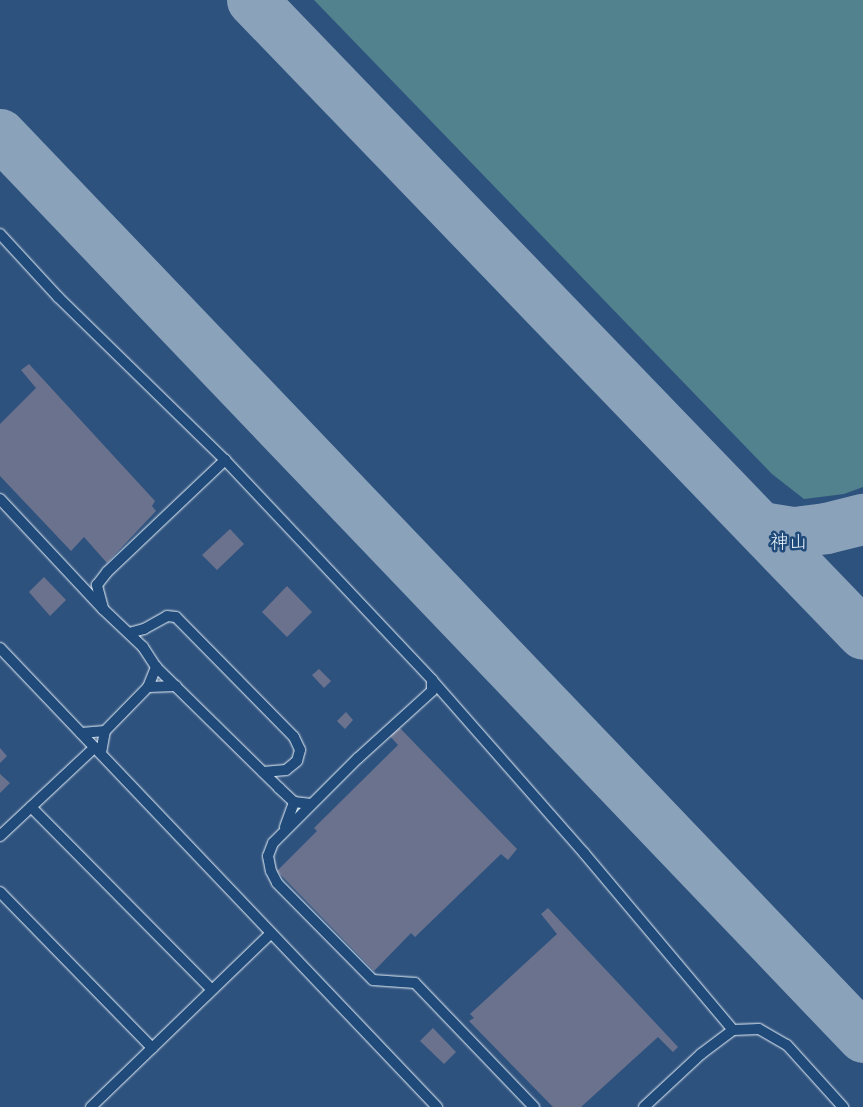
<!DOCTYPE html>
<meta charset="utf-8">
<style>
body{margin:0}
#map{position:relative;width:863px;height:1107px;overflow:hidden;background:#2e527e;font-family:Mynerve,"Klee One",sans-serif}
div>[style]{position:absolute}
[style*='--x']{left:calc(var(--x)*1px);top:calc(var(--y)*1px);width:calc(var(--w)*1px);rotate:calc(var(--a)*1deg)}
.green>*{inset:0;background:#51828d}
.taxiway>*{height:51px;margin:-25.5px;padding:0 25.5px;transform-origin:25.5px;border-radius:25.5px;background:#8ba2bb}
.building>*{inset:0;background:#6b728e}
.roads{filter:drop-shadow(0 0 1px #e8f1f8) drop-shadow(0 0 1px #e8f1f8)}
.service>*{height:10px;margin:-5px;padding:0 5px;transform-origin:5px;border-radius:5px;background:#1f4a7a}
span{translate:-50% -50%;white-space:nowrap;text-align:center;line-height:1.15;-webkit-text-stroke:5px #1f4a7a;paint-order:stroke}
.quarter-label{font-size:19px;color:#e8f1f8}
</style>
<div id="map">
<div class="green">
<i style="clip-path:polygon(314px 0,863px 0,863px 487px,844px 494px,804px 499px,772px 474px)"></i>
</div>
<div class="taxiway">
<i style="--x:252;--y:0;--w:880;--a:46.06"></i>
<i style="--x:0;--y:134;--w:1249;--a:46.3"></i>
<i style="--x:761;--y:527;--w:33;--a:9"></i>
<i style="--x:794;--y:532;--w:32;--a:-7"></i>
<i style="--x:826;--y:528;--w:38;--a:-14"></i>
</div>
<div class="building">
<i style="clip-path:polygon(29px 364px,155px 501px,152px 506px,156px 511px,107px 563px,84px 537px,71px 551px,0 476px,0 424px,36px 388px,21px 370px)"></i>
<i style="clip-path:polygon(230px 529px,244px 544px,217px 570px,202px 555px)"></i>
<i style="clip-path:polygon(44px 577px,66px 600px,50px 616px,29px 592px)"></i>
<i style="clip-path:polygon(287px 586px,312px 612px,287px 637px,262px 612px)"></i>
<i style="clip-path:polygon(319px 669px,331px 681px,324px 688px,312px 675px)"></i>
<i style="clip-path:polygon(346px 712px,353px 720px,345px 729px,337px 721px)"></i>
<i style="clip-path:polygon(398px 726px,517px 849px,508px 860px,501px 854px,415px 937px,411px 933px,374px 971px,277px 871px,317px 831px,314px 828px,398px 745px,389px 735px)"></i>
<i style="clip-path:polygon(0 748px,7px 756px,0 763px)"></i>
<i style="clip-path:polygon(0 774px,10px 783px,0 793px)"></i>
<i style="clip-path:polygon(548px 908px,678px 1047px,673px 1052px,658px 1037px,581px 1107px,553px 1107px,469px 1021px,474px 1018px,470px 1014px,557px 934px,541px 914px)"></i>
<i style="clip-path:polygon(433px 1028px,456px 1052px,444px 1064px,420px 1041px)"></i>
</div>
<div class="roads">
<div class="service">
<i style="--x:0;--y:234;--w:86;--a:47.4"></i>
<i style="--x:58;--y:297;--w:233;--a:44.3"></i>
<i style="--x:225;--y:460;--w:302;--a:46.7"></i>
<i style="--x:432;--y:680;--w:230;--a:48.7"></i>
<i style="--x:584;--y:853;--w:231;--a:49.9"></i>
<i style="--x:0;--y:499;--w:151;--a:46.9"></i>
<i style="--x:103;--y:609;--w:55;--a:43.5"></i>
<i style="--x:143;--y:647;--w:24;--a:57"></i>
<i style="--x:156;--y:667;--w:173;--a:44.5"></i>
<i style="--x:279;--y:788;--w:21;--a:43"></i>
<i style="--x:294;--y:802;--w:17;--a:7"></i>
<i style="--x:103;--y:608;--w:24;--a:-105"></i>
<i style="--x:97;--y:585;--w:16;--a:-52"></i>
<i style="--x:107;--y:572;--w:163;--a:-43.5"></i>
<i style="--x:129;--y:633;--w:16;--a:-15"></i>
<i style="--x:144;--y:629;--w:26;--a:-29"></i>
<i style="--x:167;--y:616;--w:9;--a:6"></i>
<i style="--x:176;--y:617;--w:168;--a:45.5"></i>
<i style="--x:294;--y:737;--w:14;--a:65"></i>
<i style="--x:300;--y:750;--w:11;--a:105"></i>
<i style="--x:297;--y:761;--w:14;--a:141"></i>
<i style="--x:286;--y:770;--w:23;--a:175"></i>
<i style="--x:0;--y:648;--w:634;--a:46.41"></i>
<i style="--x:432;--y:680;--w:11;--a:90"></i>
<i style="--x:432;--y:691;--w:100;--a:137.8"></i>
<i style="--x:358;--y:758;--w:120;--a:135"></i>
<i style="--x:273;--y:843;--w:14;--a:111"></i>
<i style="--x:268;--y:856;--w:15;--a:79"></i>
<i style="--x:271;--y:871;--w:13;--a:63"></i>
<i style="--x:277;--y:883;--w:136;--a:45.3"></i>
<i style="--x:373;--y:980;--w:42;--a:4.1"></i>
<i style="--x:415;--y:983;--w:172;--a:46.2"></i>
<i style="--x:148;--y:687;--w:28;--a:-2"></i>
<i style="--x:81;--y:733;--w:24;--a:-5"></i>
<i style="--x:105;--y:731;--w:62;--a:-45.7"></i>
<i style="--x:148;--y:687;--w:22;--a:-68"></i>
<i style="--x:101;--y:753;--w:22;--a:-80"></i>
<i style="--x:31;--y:807;--w:256;--a:45.3"></i>
<i style="--x:285;--y:827;--w:27;--a:-70"></i>
<i style="--x:0;--y:836;--w:130;--a:-43.1"></i>
<i style="--x:0;--y:892;--w:218;--a:45.7"></i>
<i style="--x:91;--y:1107;--w:250;--a:-44"></i>
<i style="--x:644;--y:1107;--w:78;--a:-42.9"></i>
<i style="--x:701;--y:1054;--w:40;--a:-37"></i>
<i style="--x:733;--y:1030;--w:26;--a:-2"></i>
<i style="--x:759;--y:1029;--w:32;--a:30"></i>
<i style="--x:787;--y:1045;--w:84;--a:47.9"></i>
</div>
</div>
<div class="quarter-label">
<span style="left:789px;top:543px">神山</span>
</div>
</div>
